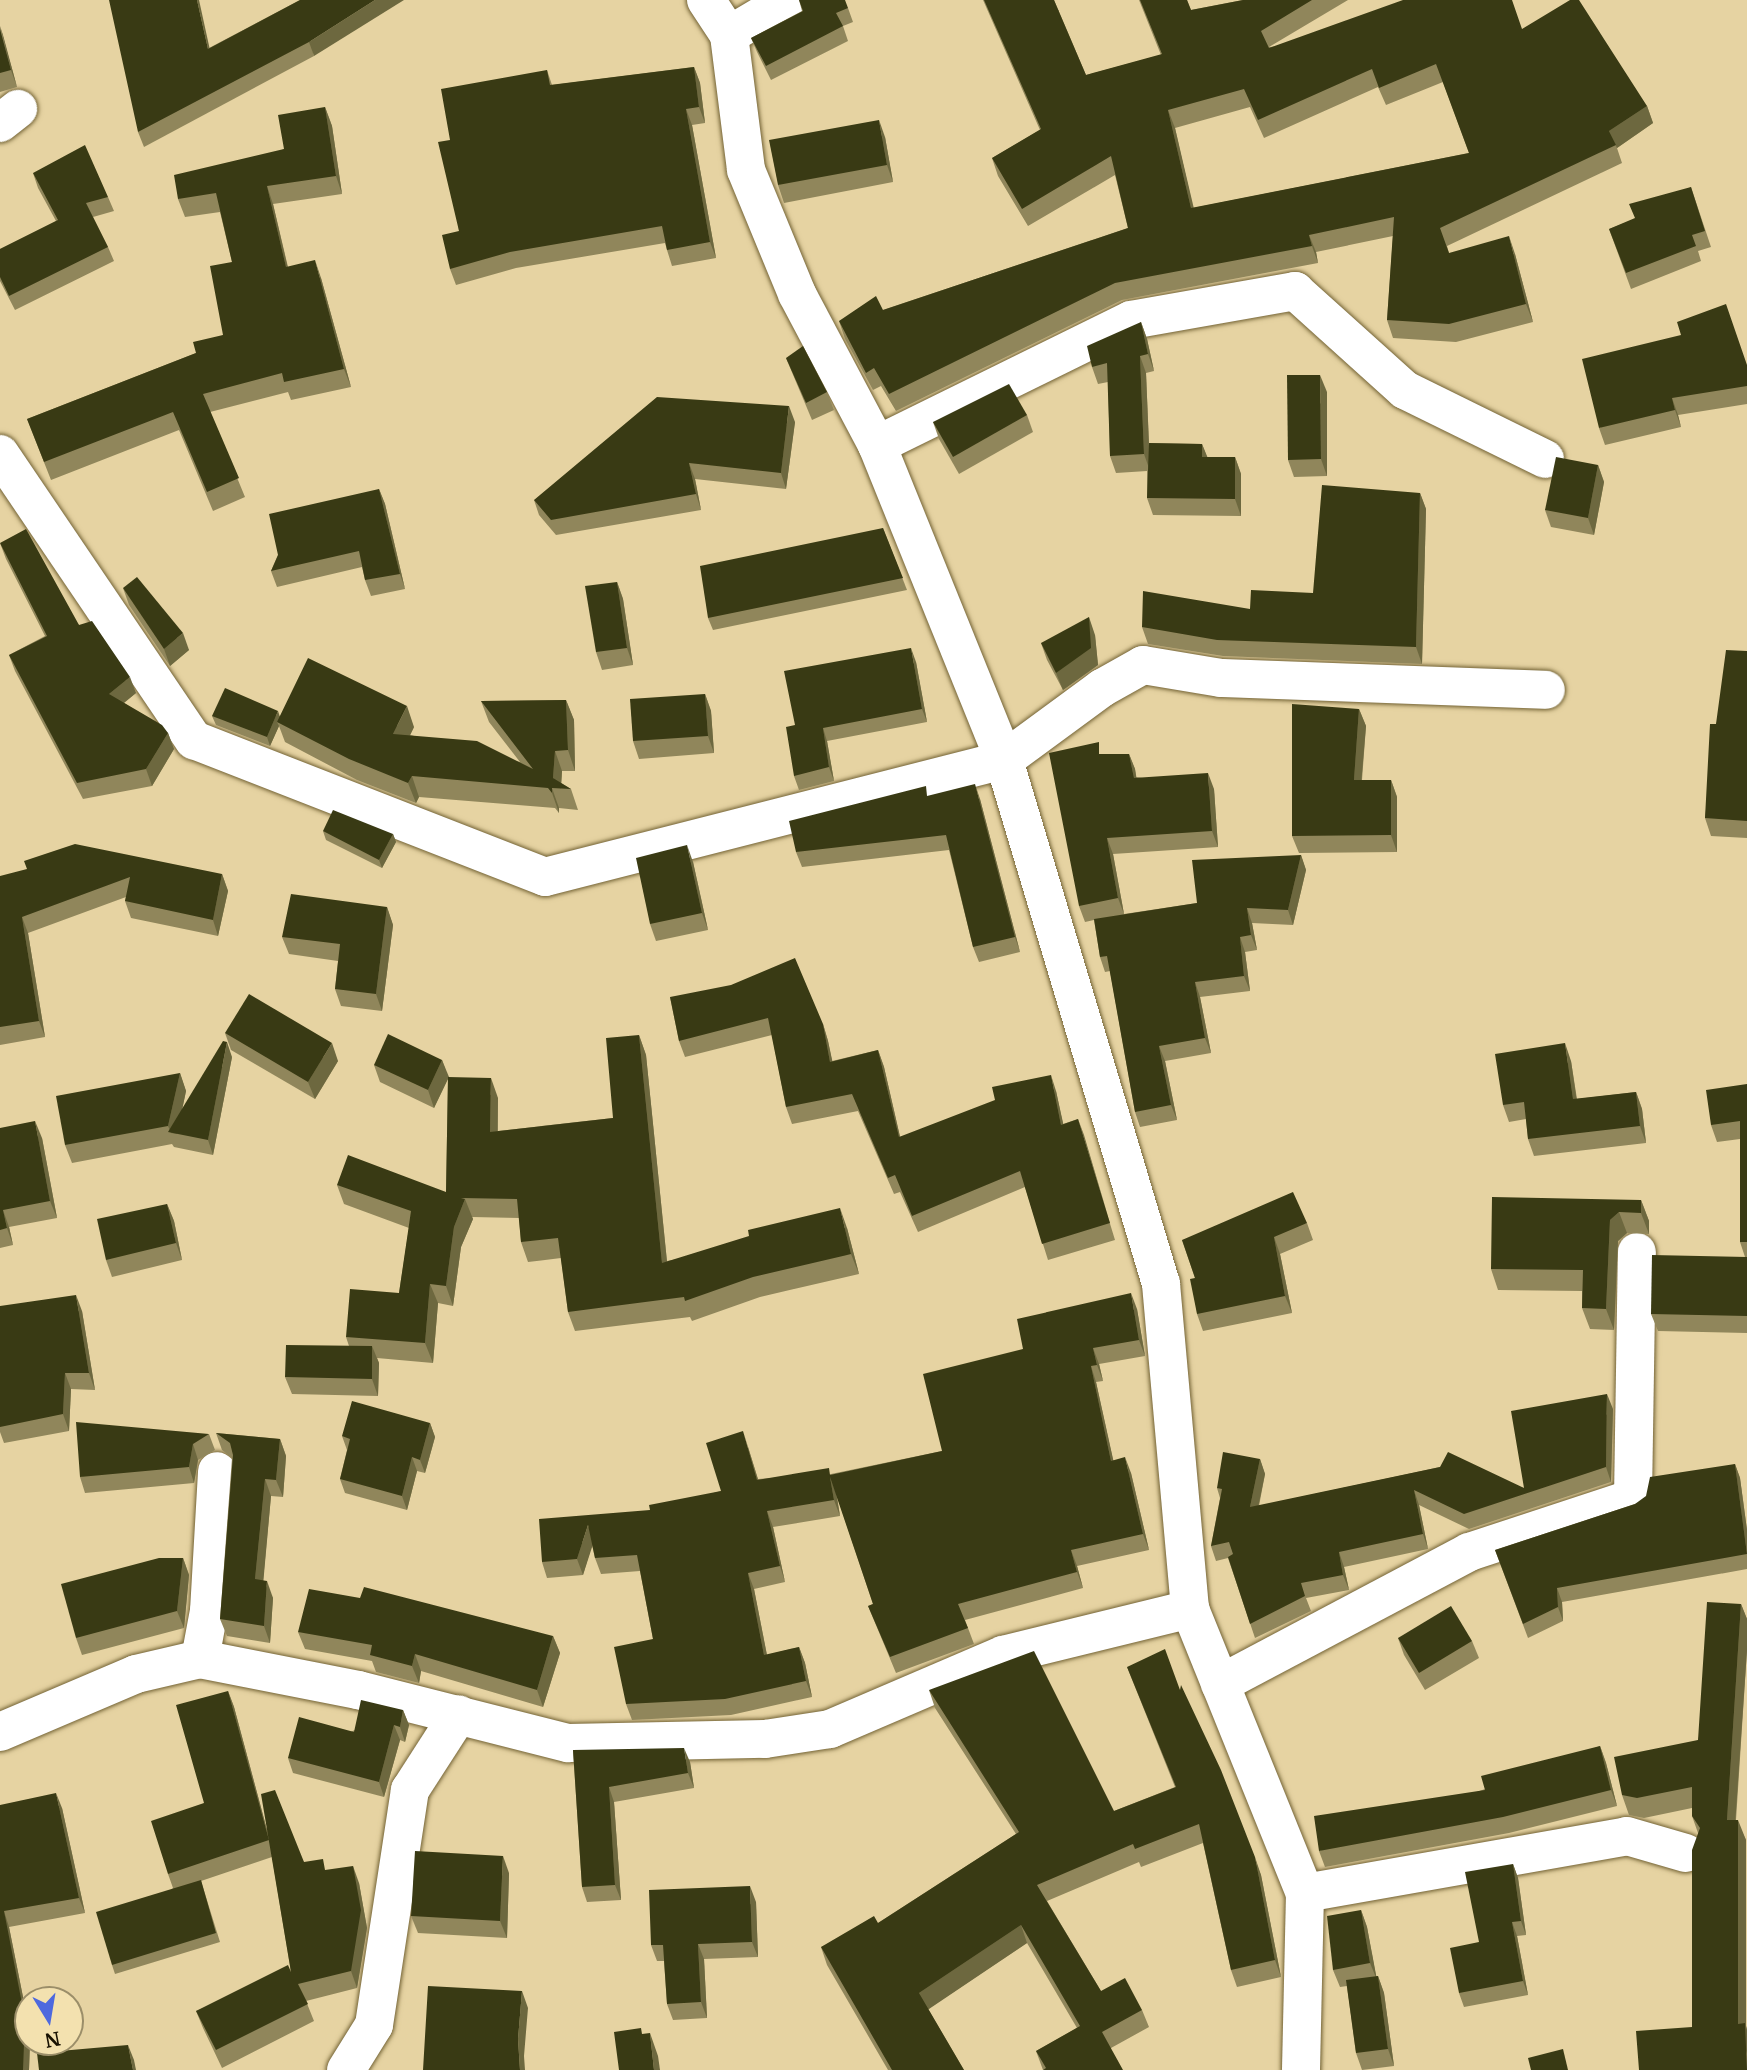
<!DOCTYPE html>
<style>
body{margin:0}
#map{position:relative;width:1747px;height:2070px;overflow:hidden;background:#e6d3a2;font-family:Merriweather,serif}
div>[style]{position:absolute}
[style*='--x']{left:calc(var(--x)*1px);top:calc(var(--y)*1px);width:calc(var(--w)*1px);rotate:calc(var(--a)*1deg)}
.roads{filter:drop-shadow(0 0 2px #736335) drop-shadow(0 0 2px #736335)}
.minor>*{height:38px;margin:-19px;padding:0 19px;transform-origin:19px;border-radius:19px;background:#fff}
.wall>*{inset:0;background:#90865b}
.shaded-wall>*{inset:0;background:#6d683f}
.building>*{inset:0;background:#393a14}
span{translate:-50% -50%;white-space:nowrap;text-align:center;line-height:1.15;-webkit-text-stroke:7px #f3e1af;paint-order:stroke}
.north{position:absolute;left:14px;top:1986px;width:70px;height:70px;box-sizing:border-box;background:#f3e1af;border:2px solid #9b8e69;border-radius:50%;rotate:169deg;font-size:19px;font-weight:700;line-height:28px;text-align:center;color:#181101}
.north::after{content:'';display:block;margin:auto;width:24px;height:32px;background:#4e69de;clip-path:polygon(50% 0,100% 100%,50% 72%,0 100%)}
</style>
<div id="map">
<div class="roads">
<div class="minor">
<i style="--x:706;--y:0;--w:42;--a:56.7"></i>
<i style="--x:729;--y:35;--w:136;--a:82.8"></i>
<i style="--x:746;--y:170;--w:134;--a:67.6"></i>
<i style="--x:797;--y:294;--w:171;--a:62.1"></i>
<i style="--x:877;--y:445;--w:340;--a:68"></i>
<i style="--x:1004;--y:760;--w:547;--a:73.32"></i>
<i style="--x:1161;--y:1284;--w:326;--a:84.9"></i>
<i style="--x:1190;--y:1609;--w:306;--a:68"></i>
<i style="--x:1305;--y:1893;--w:177;--a:91.3"></i>
<i style="--x:729;--y:35;--w:69;--a:-30.7"></i>
<i style="--x:0;--y:123;--w:23;--a:-38"></i>
<i style="--x:877;--y:445;--w:283;--a:-26.2"></i>
<i style="--x:1131;--y:320;--w:167;--a:-10"></i>
<i style="--x:1295;--y:291;--w:148;--a:42"></i>
<i style="--x:1405;--y:390;--w:156;--a:26.2"></i>
<i style="--x:0;--y:454;--w:346;--a:55.9"></i>
<i style="--x:194;--y:740;--w:377;--a:21.3"></i>
<i style="--x:545;--y:877;--w:474;--a:-14.3"></i>
<i style="--x:1004;--y:760;--w:122;--a:-36.3"></i>
<i style="--x:1102;--y:688;--w:47;--a:-29.3"></i>
<i style="--x:1143;--y:665;--w:79;--a:9.5"></i>
<i style="--x:1221;--y:678;--w:325;--a:2.1"></i>
<i style="--x:200;--y:1659;--w:49;--a:-79.4"></i>
<i style="--x:209;--y:1611;--w:140;--a:-86.7"></i>
<i style="--x:1220;--y:1684;--w:282;--a:-27.9"></i>
<i style="--x:1469;--y:1552;--w:173;--a:-18.2"></i>
<i style="--x:1633;--y:1498;--w:246;--a:-89.1"></i>
<i style="--x:0;--y:1732;--w:148;--a:-23.1"></i>
<i style="--x:136;--y:1674;--w:66;--a:-13.2"></i>
<i style="--x:200;--y:1659;--w:161;--a:11.1"></i>
<i style="--x:358;--y:1690;--w:217;--a:14.2"></i>
<i style="--x:568;--y:1743;--w:197;--a:-1.2"></i>
<i style="--x:765;--y:1739;--w:66;--a:-8.7"></i>
<i style="--x:830;--y:1729;--w:188;--a:-23.2"></i>
<i style="--x:1003;--y:1655;--w:193;--a:-13.8"></i>
<i style="--x:1305;--y:1893;--w:327;--a:-10"></i>
<i style="--x:1627;--y:1836;--w:61;--a:16.1"></i>
<i style="--x:346;--y:2070;--w:53;--a:-58.1"></i>
<i style="--x:374;--y:2025;--w:238;--a:-81.3"></i>
<i style="--x:410;--y:1790;--w:90;--a:-57.2"></i>
</div>
</div>
<div class="wall">
<i style="clip-path:polygon(300px 0,314px 56px,144px 147px,138px 132px,209px 48px)"></i>
<i style="clip-path:polygon(799px 0,848px 8px,853px 22px,843px 26px,848px 41px,771px 80px,757px 52px,751px 38px,802px 11px)"></i>
<i style="clip-path:polygon(evenodd,983px 0,1054px 0,1086px 75px,1161px 55px,1139px 0,1187px 0,1191px 10px,1243px 0,1348px 0,1269px 47px,1522px 29px,1647px 106px,1653px 123px,1617px 148px,1622px 163px,1447px 246px,1449px 253px,1515px 254px,1533px 322px,1456px 342px,1393px 338px,1387px 320px,1393px 236px,1316px 252px,1318px 263px,1122px 300px,896px 411px,881px 386px,873px 390px,845px 339px,839px 321px,883px 310px,1128px 228px,1115px 175px,1028px 226px,998px 176px,992px 158px,1040px 130px,983px 0,1443px 82px,1469px 153px,1193px 208px,1175px 128px,1250px 107px,1264px 138px,1378px 87px,1386px 105px,1443px 82px)"></i>
<i style="clip-path:polygon(0 26px,17px 87px,0 92px)"></i>
<i style="clip-path:polygon(694px 67px,700px 83px,705px 123px,692px 125px,716px 258px,672px 266px,667px 250px,665px 243px,516px 268px,456px 285px,450px 269px,459px 231px,450px 140px,547px 70px,552px 85px)"></i>
<i style="clip-path:polygon(325px 107px,332px 126px,342px 194px,273px 204px,288px 267px,321px 278px,351px 387px,291px 400px,288px 392px,210px 412px,245px 497px,213px 511px,179px 430px,51px 480px,27px 419px,196px 353px,223px 335px,232px 262px,220px 212px,185px 217px,178px 199px,284px 149px)"></i>
<i style="clip-path:polygon(885px 137px,893px 182px,784px 203px,778px 185px)"></i>
<i style="clip-path:polygon(33px 173px,108px 197px,114px 211px,93px 217px,108px 247px,114px 261px,15px 310px,0 281px,0 249px,56px 221px,38px 188px)"></i>
<i style="clip-path:polygon(1691px 187px,1711px 247px,1698px 251px,1701px 261px,1631px 289px,1609px 229px,1635px 219px)"></i>
<i style="clip-path:polygon(1141px 322px,1147px 339px,1154px 371px,1146px 373px,1149px 443px,1202px 444px,1207px 457px,1235px 457px,1241px 474px,1241px 516px,1153px 515px,1147px 498px,1147px 471px,1116px 473px,1110px 456px,1108px 382px,1098px 384px,1092px 367px)"></i>
<i style="clip-path:polygon(786px 358px,827px 392px,834px 410px,812px 420px)"></i>
<i style="clip-path:polygon(1747px 365px,1747px 404px,1678px 415px,1681px 427px,1605px 445px,1599px 428px)"></i>
<i style="clip-path:polygon(1327px 392px,1327px 476px,1294px 477px,1288px 460px)"></i>
<i style="clip-path:polygon(1027px 415px,1033px 432px,959px 474px,939px 439px,933px 422px)"></i>
<i style="clip-path:polygon(795px 422px,786px 489px,695px 479px,701px 510px,556px 535px,539px 515px,534px 500px)"></i>
<i style="clip-path:polygon(1598px 465px,1604px 482px,1594px 535px,1551px 527px,1545px 510px)"></i>
<i style="clip-path:polygon(379px 489px,385px 504px,405px 589px,371px 596px,365px 580px,362px 567px,277px 587px,271px 571px,278px 555px)"></i>
<i style="clip-path:polygon(1420px 493px,1426px 509px,1422px 664px,1223px 656px,1148px 644px,1142px 627px,1250px 609px,1313px 593px)"></i>
<i style="clip-path:polygon(883px 528px,907px 590px,713px 630px,708px 618px)"></i>
<i style="clip-path:polygon(0 543px,79px 625px,136px 693px,124px 703px,168px 733px,174px 749px,152px 786px,83px 799px,15px 671px,9px 655px,45px 636px,6px 559px)"></i>
<i style="clip-path:polygon(617px 582px,623px 599px,633px 665px,602px 670px,596px 652px)"></i>
<i style="clip-path:polygon(123px 588px,189px 650px,170px 666px,129px 605px)"></i>
<i style="clip-path:polygon(1095px 635px,1098px 665px,1063px 690px,1047px 660px,1041px 643px)"></i>
<i style="clip-path:polygon(1747px 651px,1747px 838px,1711px 836px,1705px 818px,1716px 724px)"></i>
<i style="clip-path:polygon(916px 662px,927px 722px,827px 741px,834px 781px,799px 790px,794px 776px,795px 725px)"></i>
<i style="clip-path:polygon(705px 694px,711px 711px,714px 753px,639px 759px,633px 741px)"></i>
<i style="clip-path:polygon(566px 700px,574px 720px,575px 771px,562px 771px,561px 783px,571px 789px,578px 810px,559px 808px,559px 813px,555px 808px,419px 797px,416px 803px,357px 780px,285px 742px,279px 726px,270px 746px,216px 725px,212px 716px,280px 716px,414px 727px,410px 735px,520px 762px,489px 722px,481px 701px)"></i>
<i style="clip-path:polygon(1359px 709px,1366px 726px,1362px 780px,1391px 780px,1397px 797px,1397px 852px,1299px 853px,1292px 836px)"></i>
<i style="clip-path:polygon(1103px 754px,1129px 754px,1135px 769px,1136px 777px,1214px 789px,1218px 847px,1113px 854px,1124px 914px,1197px 903px,1301px 855px,1306px 870px,1293px 925px,1252px 923px,1257px 950px,1245px 952px,1250px 991px,1200px 997px,1211px 1053px,1165px 1061px,1177px 1120px,1140px 1127px,1135px 1112px,1110px 971px,1105px 972px,1100px 957px,1094px 920px,1085px 922px,1079px 906px)"></i>
<i style="clip-path:polygon(929px 796px,980px 799px,1020px 952px,979px 962px,973px 947px,949px 850px,802px 867px,796px 852px)"></i>
<i style="clip-path:polygon(323px 831px,393px 834px,396px 842px,382px 868px,326px 840px)"></i>
<i style="clip-path:polygon(693px 862px,708px 930px,656px 941px,650px 924px)"></i>
<i style="clip-path:polygon(222px 874px,228px 891px,218px 936px,131px 918px,125px 901px,126px 897px,28px 933px,45px 1037px,0 1045px,0 876px)"></i>
<i style="clip-path:polygon(387px 907px,393px 925px,382px 1011px,341px 1006px,335px 989px,338px 961px,289px 954px,282px 937px)"></i>
<i style="clip-path:polygon(670px 997px,823px 1024px,828px 1041px,832px 1061px,878px 1050px,884px 1067px,900px 1137px,1056px 1091px,1063px 1124px,1078px 1119px,1115px 1240px,1048px 1260px,1025px 1187px,918px 1232px,900px 1192px,894px 1194px,858px 1111px,792px 1124px,786px 1107px,772px 1035px,685px 1057px,679px 1041px)"></i>
<i style="clip-path:polygon(225px 1033px,338px 1061px,315px 1099px,231px 1050px)"></i>
<i style="clip-path:polygon(639px 1035px,646px 1055px,667px 1261px,847px 1228px,859px 1274px,760px 1297px,692px 1321px,690px 1317px,575px 1331px,568px 1312px,561px 1258px,528px 1262px,521px 1242px,519px 1218px,472px 1217px,473px 1219px,461px 1247px,453px 1306px,438px 1303px,433px 1363px,377px 1358px,379px 1363px,378px 1396px,292px 1394px,285px 1377px,349px 1346px,346px 1337px,399px 1293px,409px 1228px,344px 1204px,337px 1185px,446px 1192px,448px 1078px,434px 1108px,380px 1082px,374px 1065px,442px 1060px,448px 1077px,498px 1098px,498px 1131px,613px 1118px)"></i>
<i style="clip-path:polygon(232px 1057px,213px 1155px,174px 1147px,172px 1144px,72px 1163px,65px 1145px,180px 1073px,186px 1091px,182px 1110px)"></i>
<i style="clip-path:polygon(1571px 1061px,1577px 1099px,1636px 1092px,1642px 1109px,1646px 1143px,1534px 1156px,1528px 1139px,1526px 1119px,1509px 1122px,1503px 1105px)"></i>
<i style="clip-path:polygon(1747px 1084px,1747px 1333px,1658px 1331px,1651px 1314px,1745px 1257px,1740px 1242px,1740px 1139px,1717px 1142px,1711px 1125px)"></i>
<i style="clip-path:polygon(0 1128px,42px 1138px,57px 1218px,9px 1227px,13px 1245px,0 1248px)"></i>
<i style="clip-path:polygon(1641px 1200px,1649px 1221px,1649px 1234px,1627px 1233px,1618px 1241px,1614px 1330px,1590px 1329px,1582px 1308px,1582px 1291px,1498px 1290px,1491px 1269px)"></i>
<i style="clip-path:polygon(167px 1204px,174px 1221px,182px 1260px,112px 1277px,106px 1260px)"></i>
<i style="clip-path:polygon(1307px 1223px,1313px 1240px,1280px 1254px,1292px 1313px,1203px 1331px,1197px 1314px,1195px 1278px,1182px 1240px)"></i>
<i style="clip-path:polygon(0 1306px,82px 1311px,95px 1390px,71px 1389px,69px 1431px,4px 1443px,0 1432px)"></i>
<i style="clip-path:polygon(1137px 1309px,1145px 1356px,1099px 1364px,1103px 1381px,1096px 1382px,1113px 1460px,1131px 1473px,1149px 1550px,1077px 1566px,1083px 1588px,965px 1620px,974px 1644px,896px 1673px,868px 1606px,873px 1604px,837px 1496px,840px 1516px,773px 1527px,785px 1582px,754px 1589px,767px 1655px,799px 1647px,805px 1663px,812px 1697px,731px 1715px,632px 1720px,626px 1704px,653px 1639px,640px 1571px,601px 1574px,595px 1558px,592px 1545px,583px 1575px,547px 1578px,542px 1562px,650px 1510px,721px 1491px,748px 1447px,758px 1479px,831px 1474px,942px 1451px,1023px 1349px)"></i>
<i style="clip-path:polygon(1613px 1409px,1611px 1482px,1469px 1529px,1419px 1505px,1428px 1549px,1344px 1567px,1349px 1590px,1306px 1598px,1311px 1611px,1255px 1638px,1228px 1558px,1216px 1561px,1211px 1546px,1220px 1498px,1217px 1488px,1260px 1459px,1265px 1474px,1259px 1506px,1440px 1467px,1524px 1488px)"></i>
<i style="clip-path:polygon(430px 1423px,435px 1437px,425px 1473px,417px 1471px,407px 1510px,345px 1493px,340px 1479px,347px 1450px,342px 1436px)"></i>
<i style="clip-path:polygon(216px 1433px,280px 1439px,286px 1456px,283px 1497px,271px 1496px,263px 1581px,273px 1598px,270px 1643px,227px 1636px,220px 1619px,232px 1458px,222px 1450px)"></i>
<i style="clip-path:polygon(209px 1434px,215px 1450px,198px 1460px,194px 1483px,85px 1493px,80px 1477px)"></i>
<i style="clip-path:polygon(1735px 1464px,1740px 1478px,1747px 1530px,1747px 1569px,1562px 1602px,1563px 1621px,1528px 1638px,1495px 1550px,1635px 1504px)"></i>
<i style="clip-path:polygon(183px 1558px,189px 1575px,184px 1628px,82px 1655px,76px 1638px)"></i>
<i style="clip-path:polygon(1741px 1604px,1747px 1619px,1747px 1650px,1736px 1820px,1746px 1840px,1746px 2026px,1747px 2030px,1747px 2070px,1692px 2027px,1698px 1833px,1692px 1816px,1692px 1808px,1644px 1818px,1629px 1815px,1622px 1795px,1698px 1740px)"></i>
<i style="clip-path:polygon(298px 1632px,553px 1636px,560px 1653px,543px 1707px,421px 1671px,419px 1683px,376px 1672px,372px 1661px,305px 1649px)"></i>
<i style="clip-path:polygon(1398px 1638px,1472px 1641px,1479px 1658px,1425px 1690px,1404px 1655px)"></i>
<i style="clip-path:polygon(1127px 1667px,1180px 1690px,1261px 1875px,1281px 1977px,1237px 1987px,1231px 1970px,1203px 1843px,1141px 1867px,1139px 1862px,1047px 1901px,1101px 1991px,1142px 2010px,1149px 2027px,1111px 2048px,1043px 2070px,1036px 2051px,1077px 2028px,1027px 1943px,928px 2009px,964px 2070px,888px 2070px,827px 1965px,821px 1947px,878px 1923px,1016px 1834px,935px 1708px,929px 1690px,1114px 1811px,1175px 1787px)"></i>
<i style="clip-path:polygon(228px 1691px,234px 1707px,267px 1830px,304px 1862px,359px 1883px,367px 1928px,357px 1988px,306px 2001px,314px 2021px,222px 2068px,203px 2028px,196px 2011px,291px 1972px,272px 1857px,201px 1881px,220px 1942px,115px 1974px,112px 1965px,173px 1888px,168px 1874px,204px 1803px)"></i>
<i style="clip-path:polygon(403px 1710px,409px 1725px,405px 1742px,400px 1740px,384px 1797px,293px 1773px,288px 1758px)"></i>
<i style="clip-path:polygon(1600px 1746px,1606px 1763px,1617px 1806px,1509px 1833px,1325px 1867px,1319px 1851px)"></i>
<i style="clip-path:polygon(573px 1750px,690px 1762px,694px 1788px,614px 1802px,621px 1900px,587px 1902px,582px 1887px)"></i>
<i style="clip-path:polygon(0 1805px,62px 1808px,85px 1913px,9px 1927px,28px 2022px,28px 2042px,30px 2042px,29px 2070px,0 2070px)"></i>
<i style="clip-path:polygon(1513px 1864px,1518px 1878px,1526px 1935px,1517px 1936px,1528px 1995px,1464px 2007px,1459px 1993px,1479px 1942px)"></i>
<i style="clip-path:polygon(509px 1873px,507px 1938px,418px 1933px,411px 1916px)"></i>
<i style="clip-path:polygon(756px 1902px,758px 1957px,704px 1959px,707px 2018px,673px 2020px,667px 2004px,664px 1961px,657px 1961px,651px 1945px)"></i>
<i style="clip-path:polygon(1361px 1910px,1367px 1927px,1376px 1976px,1378px 1976px,1384px 1993px,1394px 2066px,1362px 2070px,1356px 2053px,1347px 1986px,1340px 1987px,1333px 1970px)"></i>
</div>
<div class="shaded-wall">
<i style="clip-path:polygon(197px 0,199px 0,213px 64px,208px 49px)"></i>
<i style="clip-path:polygon(375px 0,404px 0,314px 56px,309px 42px)"></i>
<i style="clip-path:polygon(0 26px,3px 35px,17px 87px,11px 70px)"></i>
<i style="clip-path:polygon(694px 67px,700px 83px,705px 123px,699px 107px)"></i>
<i style="clip-path:polygon(1647px 106px,1653px 123px,1617px 148px,1609px 131px)"></i>
<i style="clip-path:polygon(325px 107px,332px 126px,342px 194px,336px 176px)"></i>
<i style="clip-path:polygon(686px 109px,692px 125px,716px 258px,710px 242px)"></i>
<i style="clip-path:polygon(1168px 110px,1175px 128px,1198px 226px,1191px 208px)"></i>
<i style="clip-path:polygon(879px 120px,885px 137px,893px 182px,887px 165px)"></i>
<i style="clip-path:polygon(267px 186px,273px 204px,292px 286px,286px 267px)"></i>
<i style="clip-path:polygon(1309px 235px,1316px 252px,1318px 263px,1312px 246px)"></i>
<i style="clip-path:polygon(1509px 236px,1515px 254px,1533px 322px,1526px 304px)"></i>
<i style="clip-path:polygon(315px 260px,321px 278px,351px 387px,344px 369px)"></i>
<i style="clip-path:polygon(1141px 322px,1147px 339px,1154px 371px,1148px 354px)"></i>
<i style="clip-path:polygon(1140px 356px,1146px 373px,1150px 471px,1144px 454px)"></i>
<i style="clip-path:polygon(1320px 375px,1327px 392px,1327px 476px,1321px 459px)"></i>
<i style="clip-path:polygon(1672px 398px,1678px 415px,1681px 427px,1675px 410px)"></i>
<i style="clip-path:polygon(789px 406px,795px 422px,786px 489px,781px 473px)"></i>
<i style="clip-path:polygon(1202px 444px,1209px 461px,1202px 457px)"></i>
<i style="clip-path:polygon(1235px 457px,1241px 474px,1241px 516px,1235px 499px)"></i>
<i style="clip-path:polygon(689px 463px,695px 479px,701px 510px,696px 494px)"></i>
<i style="clip-path:polygon(1598px 465px,1604px 482px,1594px 535px,1588px 518px)"></i>
<i style="clip-path:polygon(379px 489px,385px 504px,405px 589px,400px 574px)"></i>
<i style="clip-path:polygon(1420px 493px,1426px 509px,1422px 664px,1416px 647px)"></i>
<i style="clip-path:polygon(617px 582px,623px 599px,633px 665px,627px 648px)"></i>
<i style="clip-path:polygon(1089px 617px,1095px 635px,1098px 665px,1063px 690px,1056px 673px)"></i>
<i style="clip-path:polygon(183px 633px,189px 650px,170px 666px,164px 649px)"></i>
<i style="clip-path:polygon(911px 648px,916px 662px,927px 722px,922px 709px)"></i>
<i style="clip-path:polygon(130px 677px,136px 693px,115px 710px,109px 694px)"></i>
<i style="clip-path:polygon(705px 694px,711px 711px,714px 753px,708px 736px)"></i>
<i style="clip-path:polygon(566px 700px,574px 720px,575px 771px,568px 750px)"></i>
<i style="clip-path:polygon(407px 706px,414px 727px,401px 754px,393px 734px)"></i>
<i style="clip-path:polygon(1359px 709px,1366px 726px,1360px 797px,1354px 780px)"></i>
<i style="clip-path:polygon(278px 711px,281px 720px,277px 722px,279px 726px,270px 746px,267px 737px)"></i>
<i style="clip-path:polygon(823px 728px,827px 741px,834px 781px,829px 767px)"></i>
<i style="clip-path:polygon(168px 733px,174px 749px,152px 786px,146px 769px)"></i>
<i style="clip-path:polygon(555px 751px,562px 771px,561px 789px,553px 778px)"></i>
<i style="clip-path:polygon(1129px 754px,1135px 769px,1139px 793px,1134px 778px)"></i>
<i style="clip-path:polygon(1208px 773px,1214px 789px,1218px 847px,1212px 831px)"></i>
<i style="clip-path:polygon(412px 776px,419px 797px,416px 803px,408px 783px)"></i>
<i style="clip-path:polygon(1391px 780px,1397px 797px,1397px 852px,1391px 835px)"></i>
<i style="clip-path:polygon(975px 784px,980px 799px,1020px 952px,1015px 937px)"></i>
<i style="clip-path:polygon(552px 788px,559px 808px,559px 813px,552px 793px)"></i>
<i style="clip-path:polygon(393px 834px,396px 842px,382px 868px,379px 860px)"></i>
<i style="clip-path:polygon(1107px 838px,1113px 854px,1124px 914px,1118px 898px)"></i>
<i style="clip-path:polygon(687px 845px,693px 862px,708px 930px,702px 913px)"></i>
<i style="clip-path:polygon(1301px 855px,1306px 870px,1293px 925px,1288px 910px)"></i>
<i style="clip-path:polygon(222px 874px,228px 891px,218px 936px,213px 920px)"></i>
<i style="clip-path:polygon(387px 907px,393px 925px,382px 1011px,376px 994px)"></i>
<i style="clip-path:polygon(1247px 908px,1252px 923px,1257px 950px,1251px 935px)"></i>
<i style="clip-path:polygon(22px 917px,28px 933px,45px 1037px,39px 1021px)"></i>
<i style="clip-path:polygon(1240px 937px,1245px 952px,1250px 991px,1244px 976px)"></i>
<i style="clip-path:polygon(1195px 982px,1200px 997px,1211px 1053px,1205px 1038px)"></i>
<i style="clip-path:polygon(823px 1024px,828px 1041px,836px 1078px,830px 1062px)"></i>
<i style="clip-path:polygon(639px 1035px,646px 1055px,669px 1282px,662px 1263px)"></i>
<i style="clip-path:polygon(227px 1042px,232px 1057px,213px 1155px,208px 1140px)"></i>
<i style="clip-path:polygon(332px 1043px,338px 1061px,315px 1099px,308px 1082px)"></i>
<i style="clip-path:polygon(1565px 1043px,1571px 1061px,1579px 1116px,1573px 1099px)"></i>
<i style="clip-path:polygon(1159px 1046px,1165px 1061px,1177px 1120px,1171px 1105px)"></i>
<i style="clip-path:polygon(878px 1050px,884px 1067px,904px 1154px,899px 1137px)"></i>
<i style="clip-path:polygon(442px 1060px,449px 1077px,434px 1108px,428px 1090px)"></i>
<i style="clip-path:polygon(180px 1073px,186px 1091px,177px 1134px,171px 1133px,168px 1126px)"></i>
<i style="clip-path:polygon(1051px 1075px,1056px 1091px,1067px 1141px,1061px 1125px)"></i>
<i style="clip-path:polygon(491px 1078px,498px 1098px,497px 1151px,490px 1132px)"></i>
<i style="clip-path:polygon(1636px 1092px,1642px 1109px,1646px 1143px,1640px 1126px)"></i>
<i style="clip-path:polygon(1078px 1119px,1084px 1135px,1115px 1240px,1110px 1223px)"></i>
<i style="clip-path:polygon(35px 1121px,42px 1138px,57px 1218px,50px 1201px)"></i>
<i style="clip-path:polygon(465px 1199px,473px 1219px,461px 1247px,453px 1306px,446px 1286px,454px 1227px)"></i>
<i style="clip-path:polygon(1641px 1200px,1649px 1221px,1649px 1234px,1641px 1213px)"></i>
<i style="clip-path:polygon(167px 1204px,174px 1221px,182px 1260px,176px 1243px)"></i>
<i style="clip-path:polygon(840px 1208px,847px 1228px,859px 1274px,851px 1254px)"></i>
<i style="clip-path:polygon(3px 1210px,9px 1227px,13px 1245px,7px 1228px)"></i>
<i style="clip-path:polygon(1619px 1212px,1627px 1233px,1618px 1241px,1614px 1330px,1606px 1309px,1610px 1220px)"></i>
<i style="clip-path:polygon(1274px 1237px,1280px 1254px,1292px 1313px,1285px 1296px)"></i>
<i style="clip-path:polygon(430px 1284px,438px 1303px,433px 1363px,425px 1343px)"></i>
<i style="clip-path:polygon(1131px 1293px,1137px 1309px,1145px 1356px,1139px 1340px)"></i>
<i style="clip-path:polygon(76px 1295px,82px 1311px,95px 1390px,89px 1373px)"></i>
<i style="clip-path:polygon(372px 1346px,379px 1363px,378px 1396px,372px 1379px)"></i>
<i style="clip-path:polygon(1093px 1348px,1099px 1364px,1103px 1381px,1097px 1365px)"></i>
<i style="clip-path:polygon(1091px 1366px,1096px 1382px,1117px 1477px,1111px 1461px)"></i>
<i style="clip-path:polygon(65px 1373px,71px 1389px,69px 1431px,63px 1414px)"></i>
<i style="clip-path:polygon(1607px 1394px,1613px 1409px,1611px 1482px,1606px 1467px)"></i>
<i style="clip-path:polygon(430px 1423px,435px 1437px,425px 1473px,420px 1460px)"></i>
<i style="clip-path:polygon(743px 1431px,748px 1447px,763px 1496px,757px 1480px)"></i>
<i style="clip-path:polygon(280px 1439px,286px 1456px,283px 1497px,276px 1480px)"></i>
<i style="clip-path:polygon(193px 1444px,198px 1460px,194px 1483px,189px 1467px)"></i>
<i style="clip-path:polygon(412px 1457px,417px 1471px,407px 1510px,402px 1496px)"></i>
<i style="clip-path:polygon(1125px 1457px,1131px 1473px,1149px 1550px,1143px 1534px)"></i>
<i style="clip-path:polygon(1260px 1459px,1265px 1474px,1255px 1522px,1250px 1507px)"></i>
<i style="clip-path:polygon(1735px 1464px,1740px 1478px,1747px 1530px,1747px 1554px)"></i>
<i style="clip-path:polygon(830px 1477px,836px 1493px,840px 1516px,834px 1500px)"></i>
<i style="clip-path:polygon(265px 1479px,271px 1496px,262px 1596px,255px 1579px)"></i>
<i style="clip-path:polygon(1414px 1490px,1419px 1505px,1428px 1549px,1423px 1534px)"></i>
<i style="clip-path:polygon(767px 1511px,773px 1527px,785px 1582px,780px 1566px)"></i>
<i style="clip-path:polygon(588px 1525px,594px 1541px,583px 1575px,577px 1559px)"></i>
<i style="clip-path:polygon(1071px 1550px,1077px 1566px,1083px 1588px,1077px 1572px)"></i>
<i style="clip-path:polygon(1339px 1552px,1344px 1567px,1349px 1590px,1343px 1575px)"></i>
<i style="clip-path:polygon(183px 1558px,189px 1575px,184px 1628px,177px 1611px)"></i>
<i style="clip-path:polygon(748px 1573px,754px 1589px,770px 1671px,764px 1655px)"></i>
<i style="clip-path:polygon(267px 1581px,273px 1598px,270px 1643px,264px 1626px)"></i>
<i style="clip-path:polygon(1557px 1588px,1562px 1602px,1563px 1621px,1558px 1607px)"></i>
<i style="clip-path:polygon(1741px 1604px,1747px 1619px,1747px 1650px,1734px 1840px,1727px 1820px)"></i>
<i style="clip-path:polygon(553px 1636px,560px 1653px,543px 1707px,537px 1690px)"></i>
<i style="clip-path:polygon(799px 1647px,805px 1663px,812px 1697px,806px 1681px)"></i>
<i style="clip-path:polygon(415px 1654px,421px 1671px,419px 1683px,412px 1666px)"></i>
<i style="clip-path:polygon(228px 1691px,234px 1707px,274px 1856px,269px 1840px)"></i>
<i style="clip-path:polygon(403px 1710px,409px 1725px,405px 1742px,400px 1727px)"></i>
<i style="clip-path:polygon(394px 1725px,400px 1740px,384px 1797px,379px 1782px)"></i>
<i style="clip-path:polygon(1600px 1746px,1606px 1763px,1617px 1806px,1611px 1790px)"></i>
<i style="clip-path:polygon(684px 1748px,690px 1762px,694px 1788px,688px 1773px)"></i>
<i style="clip-path:polygon(609px 1787px,614px 1802px,621px 1900px,615px 1885px)"></i>
<i style="clip-path:polygon(56px 1793px,62px 1808px,85px 1913px,79px 1898px)"></i>
<i style="clip-path:polygon(1738px 1820px,1746px 1840px,1746px 2026px,1747px 2030px,1747px 2054px,1738px 2024px)"></i>
<i style="clip-path:polygon(503px 1856px,509px 1873px,507px 1938px,500px 1921px)"></i>
<i style="clip-path:polygon(1255px 1857px,1261px 1875px,1281px 1977px,1275px 1960px)"></i>
<i style="clip-path:polygon(1513px 1864px,1518px 1878px,1526px 1935px,1521px 1921px)"></i>
<i style="clip-path:polygon(353px 1866px,359px 1883px,367px 1928px,357px 1988px,351px 1971px)"></i>
<i style="clip-path:polygon(750px 1886px,756px 1902px,758px 1957px,752px 1942px)"></i>
<i style="clip-path:polygon(1361px 1910px,1367px 1927px,1377px 1980px,1370px 1963px)"></i>
<i style="clip-path:polygon(4px 1911px,9px 1927px,28px 2022px,28px 2042px,30px 2042px,29px 2070px,23px 2070px)"></i>
<i style="clip-path:polygon(1512px 1922px,1517px 1936px,1528px 1995px,1523px 1981px)"></i>
<i style="clip-path:polygon(1021px 1925px,1027px 1943px,926px 2011px,919px 1993px)"></i>
<i style="clip-path:polygon(698px 1944px,704px 1959px,707px 2018px,701px 2002px)"></i>
<i style="clip-path:polygon(1378px 1976px,1384px 1993px,1394px 2066px,1388px 2049px)"></i>
<i style="clip-path:polygon(522px 1991px,528px 2008px,524px 2056px,525px 2070px,520px 2070px,518px 2039px)"></i>
<i style="clip-path:polygon(650px 2033px,658px 2056px,660px 2070px,654px 2070px)"></i>
<i style="clip-path:polygon(128px 2045px,134px 2060px,136px 2070px,133px 2070px)"></i>
</div>
<div class="building">
<i style="clip-path:polygon(109px 0,197px 0,208px 49px,300px 0,375px 0,309px 42px,138px 132px)"></i>
<i style="clip-path:polygon(799px 0,845px 0,848px 8px,836px 13px,843px 26px,766px 66px,751px 38px,803px 11px)"></i>
<i style="clip-path:polygon(evenodd,984px 0,1054px 0,1086px 75px,1162px 54px,1140px 0,1187px 0,1191px 10px,1243px 0,1312px 0,1261px 31px,1269px 48px,1403px 0,1512px 0,1522px 29px,1570px 0,1579px 0,1647px 106px,1609px 131px,1616px 145px,1440px 228px,1449px 253px,1509px 236px,1526px 304px,1449px 324px,1387px 320px,1394px 217px,1309px 235px,1312px 246px,1115px 283px,889px 394px,874px 368px,866px 373px,839px 321px,876px 296px,883px 310px,1128px 228px,1111px 156px,1022px 209px,992px 158px,1041px 129px,984px 0,1436px 64px,1469px 153px,1191px 208px,1168px 110px,1244px 89px,1258px 120px,1372px 69px,1379px 88px,1436px 64px)"></i>
<i style="clip-path:polygon(0 29px,11px 70px,0 73px)"></i>
<i style="clip-path:polygon(694px 67px,699px 107px,686px 109px,710px 242px,667px 250px,662px 226px,510px 252px,450px 269px,442px 235px,459px 231px,438px 142px,450px 140px,441px 89px,547px 70px,550px 85px)"></i>
<i style="clip-path:polygon(325px 107px,336px 176px,267px 186px,286px 267px,315px 260px,344px 369px,284px 382px,282px 373px,203px 394px,239px 478px,207px 492px,173px 412px,44px 462px,27px 419px,196px 353px,193px 342px,223px 335px,210px 266px,232px 262px,216px 193px,178px 199px,174px 175px,284px 149px,278px 115px)"></i>
<i style="clip-path:polygon(879px 120px,887px 165px,778px 185px,769px 140px)"></i>
<i style="clip-path:polygon(85px 145px,108px 197px,86px 203px,108px 247px,9px 296px,0 277px,0 249px,58px 220px,33px 173px)"></i>
<i style="clip-path:polygon(1691px 187px,1705px 231px,1692px 235px,1696px 246px,1626px 273px,1609px 229px,1635px 218px,1629px 204px)"></i>
<i style="clip-path:polygon(1726px 304px,1747px 365px,1747px 386px,1672px 398px,1675px 410px,1599px 428px,1582px 359px,1681px 335px,1677px 322px)"></i>
<i style="clip-path:polygon(1141px 322px,1148px 354px,1140px 356px,1144px 454px,1110px 456px,1107px 363px,1092px 367px,1087px 346px)"></i>
<i style="clip-path:polygon(803px 346px,827px 392px,806px 403px,786px 358px)"></i>
<i style="clip-path:polygon(1287px 375px,1320px 375px,1321px 459px,1288px 460px)"></i>
<i style="clip-path:polygon(1009px 384px,1027px 415px,953px 457px,933px 422px)"></i>
<i style="clip-path:polygon(657px 397px,789px 406px,781px 473px,689px 463px,696px 494px,551px 520px,534px 500px)"></i>
<i style="clip-path:polygon(1149px 443px,1202px 444px,1202px 457px,1235px 457px,1235px 499px,1147px 498px)"></i>
<i style="clip-path:polygon(1556px 457px,1598px 465px,1588px 518px,1545px 510px)"></i>
<i style="clip-path:polygon(1322px 485px,1420px 493px,1416px 647px,1217px 640px,1142px 627px,1143px 591px,1250px 609px,1251px 590px,1313px 593px)"></i>
<i style="clip-path:polygon(379px 489px,400px 574px,365px 580px,359px 551px,271px 571px,278px 555px,269px 514px)"></i>
<i style="clip-path:polygon(883px 528px,903px 578px,708px 618px,700px 566px)"></i>
<i style="clip-path:polygon(26px 529px,79px 625px,92px 621px,130px 677px,109px 694px,162px 725px,168px 733px,146px 769px,77px 783px,9px 655px,47px 636px,0 543px)"></i>
<i style="clip-path:polygon(137px 577px,183px 633px,164px 649px,123px 588px)"></i>
<i style="clip-path:polygon(617px 582px,627px 648px,596px 652px,585px 586px)"></i>
<i style="clip-path:polygon(1089px 617px,1091px 648px,1056px 673px,1041px 643px)"></i>
<i style="clip-path:polygon(911px 648px,922px 709px,823px 728px,829px 767px,794px 776px,786px 727px,795px 725px,784px 671px)"></i>
<i style="clip-path:polygon(1726px 650px,1747px 651px,1747px 821px,1705px 818px,1710px 724px,1716px 724px)"></i>
<i style="clip-path:polygon(308px 658px,407px 706px,393px 734px,477px 741px,533px 769px,481px 701px,566px 700px,568px 750px,555px 751px,553px 778px,571px 789px,552px 788px,552px 793px,548px 788px,412px 776px,408px 783px,349px 759px,277px 722px)"></i>
<i style="clip-path:polygon(225px 688px,278px 711px,267px 737px,212px 716px)"></i>
<i style="clip-path:polygon(705px 694px,708px 736px,633px 741px,630px 699px)"></i>
<i style="clip-path:polygon(1292px 704px,1359px 709px,1354px 780px,1391px 780px,1391px 835px,1292px 836px)"></i>
<i style="clip-path:polygon(1099px 742px,1099px 754px,1129px 754px,1134px 778px,1208px 773px,1212px 831px,1107px 838px,1118px 898px,1079px 906px,1049px 753px)"></i>
<i style="clip-path:polygon(975px 784px,1015px 937px,973px 947px,946px 835px,796px 852px,789px 821px,926px 786px,927px 796px)"></i>
<i style="clip-path:polygon(333px 810px,393px 834px,379px 860px,323px 831px)"></i>
<i style="clip-path:polygon(75px 844px,222px 874px,213px 920px,125px 901px,130px 877px,22px 917px,39px 1021px,0 1027px,0 876px,27px 869px,24px 861px)"></i>
<i style="clip-path:polygon(687px 845px,702px 913px,650px 924px,636px 858px)"></i>
<i style="clip-path:polygon(1301px 855px,1288px 910px,1247px 908px,1251px 935px,1240px 937px,1244px 976px,1195px 982px,1205px 1038px,1159px 1046px,1171px 1105px,1135px 1112px,1107px 956px,1100px 957px,1094px 919px,1197px 903px,1192px 860px)"></i>
<i style="clip-path:polygon(291px 894px,387px 907px,376px 994px,335px 989px,340px 944px,282px 937px)"></i>
<i style="clip-path:polygon(795px 958px,823px 1024px,830px 1062px,878px 1050px,899px 1137px,995px 1100px,992px 1087px,1051px 1075px,1061px 1125px,1078px 1119px,1110px 1223px,1042px 1244px,1020px 1171px,912px 1216px,895px 1175px,888px 1178px,852px 1094px,786px 1107px,768px 1018px,679px 1041px,670px 997px,731px 985px)"></i>
<i style="clip-path:polygon(249px 994px,332px 1043px,308px 1082px,225px 1033px)"></i>
<i style="clip-path:polygon(388px 1034px,442px 1060px,428px 1090px,374px 1065px)"></i>
<i style="clip-path:polygon(639px 1035px,662px 1263px,749px 1236px,748px 1230px,840px 1208px,851px 1254px,753px 1277px,685px 1301px,684px 1297px,568px 1312px,558px 1238px,521px 1242px,517px 1199px,461px 1198px,465px 1199px,454px 1227px,446px 1286px,430px 1284px,425px 1343px,346px 1337px,350px 1289px,399px 1293px,411px 1211px,337px 1185px,348px 1155px,446px 1192px,448px 1077px,491px 1078px,490px 1132px,613px 1118px,606px 1038px)"></i>
<i style="clip-path:polygon(223px 1041px,227px 1042px,208px 1140px,168px 1132px)"></i>
<i style="clip-path:polygon(1565px 1043px,1573px 1099px,1636px 1092px,1640px 1126px,1528px 1139px,1524px 1102px,1503px 1105px,1495px 1054px)"></i>
<i style="clip-path:polygon(180px 1073px,168px 1126px,65px 1145px,56px 1096px)"></i>
<i style="clip-path:polygon(1747px 1084px,1747px 1242px,1740px 1242px,1740px 1121px,1711px 1125px,1706px 1090px)"></i>
<i style="clip-path:polygon(35px 1121px,50px 1201px,3px 1210px,7px 1228px,0 1230px,0 1128px)"></i>
<i style="clip-path:polygon(1293px 1192px,1307px 1223px,1274px 1237px,1285px 1296px,1197px 1314px,1190px 1279px,1195px 1278px,1182px 1240px)"></i>
<i style="clip-path:polygon(1492px 1197px,1641px 1200px,1641px 1213px,1619px 1212px,1610px 1220px,1606px 1309px,1582px 1308px,1583px 1270px,1491px 1269px)"></i>
<i style="clip-path:polygon(167px 1204px,176px 1243px,106px 1260px,97px 1219px)"></i>
<i style="clip-path:polygon(1652px 1255px,1747px 1257px,1747px 1316px,1651px 1314px)"></i>
<i style="clip-path:polygon(1131px 1293px,1139px 1340px,1093px 1348px,1097px 1365px,1091px 1366px,1111px 1461px,1125px 1457px,1143px 1534px,1071px 1550px,1077px 1572px,958px 1604px,968px 1628px,890px 1657px,868px 1606px,873px 1604px,830px 1477px,834px 1500px,767px 1511px,780px 1566px,748px 1573px,764px 1655px,799px 1647px,806px 1681px,725px 1699px,626px 1704px,614px 1647px,653px 1639px,637px 1555px,595px 1558px,588px 1525px,577px 1559px,542px 1562px,539px 1519px,650px 1510px,649px 1505px,721px 1491px,706px 1443px,743px 1431px,757px 1480px,829px 1468px,830px 1475px,942px 1451px,923px 1374px,1023px 1349px,1017px 1319px)"></i>
<i style="clip-path:polygon(76px 1295px,89px 1373px,65px 1373px,63px 1414px,0 1427px,0 1306px)"></i>
<i style="clip-path:polygon(286px 1345px,372px 1346px,372px 1379px,285px 1377px)"></i>
<i style="clip-path:polygon(1607px 1394px,1606px 1467px,1464px 1514px,1414px 1490px,1423px 1534px,1339px 1552px,1343px 1575px,1301px 1583px,1305px 1596px,1250px 1624px,1228px 1557px,1233px 1554px,1229px 1542px,1211px 1546px,1222px 1489px,1217px 1488px,1223px 1452px,1260px 1459px,1250px 1507px,1440px 1467px,1448px 1452px,1524px 1488px,1511px 1411px)"></i>
<i style="clip-path:polygon(352px 1401px,430px 1423px,420px 1460px,412px 1457px,402px 1496px,340px 1479px,350px 1439px,342px 1436px)"></i>
<i style="clip-path:polygon(76px 1422px,209px 1434px,193px 1444px,189px 1467px,80px 1477px)"></i>
<i style="clip-path:polygon(216px 1433px,280px 1439px,276px 1480px,265px 1479px,255px 1579px,267px 1581px,264px 1626px,220px 1619px,233px 1455px,230px 1443px)"></i>
<i style="clip-path:polygon(1735px 1464px,1747px 1554px,1557px 1588px,1558px 1607px,1523px 1624px,1495px 1550px,1635px 1504px,1646px 1496px,1650px 1477px)"></i>
<i style="clip-path:polygon(159px 1558px,183px 1558px,177px 1611px,76px 1638px,61px 1584px)"></i>
<i style="clip-path:polygon(364px 1587px,553px 1636px,537px 1690px,415px 1654px,412px 1666px,370px 1655px,372px 1645px,298px 1632px,309px 1589px,360px 1598px)"></i>
<i style="clip-path:polygon(1707px 1602px,1741px 1604px,1727px 1820px,1738px 1820px,1738px 2024px,1745px 2023px,1747px 2070px,1639px 2070px,1636px 2031px,1692px 2027px,1692px 1850px,1700px 1828px,1692px 1816px,1692px 1787px,1637px 1798px,1622px 1795px,1614px 1757px,1698px 1740px)"></i>
<i style="clip-path:polygon(1451px 1606px,1472px 1641px,1419px 1673px,1398px 1638px)"></i>
<i style="clip-path:polygon(1165px 1649px,1180px 1690px,1181px 1685px,1221px 1770px,1255px 1857px,1275px 1960px,1231px 1970px,1199px 1824px,1135px 1849px,1133px 1844px,1037px 1885px,1101px 1991px,1125px 1978px,1142px 2010px,1102px 2032px,1123px 2070px,1043px 2070px,1046px 2068px,1036px 2051px,1080px 2026px,1021px 1925px,919px 1993px,964px 2070px,892px 2070px,821px 1947px,874px 1916px,878px 1923px,1019px 1832px,929px 1690px,1034px 1651px,1114px 1811px,1176px 1787px,1127px 1667px)"></i>
<i style="clip-path:polygon(228px 1691px,269px 1840px,168px 1874px,151px 1821px,204px 1803px,176px 1705px)"></i>
<i style="clip-path:polygon(361px 1700px,403px 1710px,400px 1727px,394px 1725px,379px 1782px,288px 1758px,299px 1717px,354px 1732px)"></i>
<i style="clip-path:polygon(1600px 1746px,1611px 1790px,1503px 1817px,1319px 1851px,1314px 1816px,1485px 1790px,1481px 1776px)"></i>
<i style="clip-path:polygon(684px 1748px,688px 1773px,609px 1787px,615px 1885px,582px 1887px,573px 1750px)"></i>
<i style="clip-path:polygon(275px 1790px,304px 1862px,323px 1859px,325px 1870px,353px 1866px,361px 1910px,351px 1971px,298px 1984px,308px 2004px,216px 2050px,196px 2011px,288px 1965px,291px 1972px,261px 1794px)"></i>
<i style="clip-path:polygon(56px 1793px,79px 1898px,4px 1911px,25px 2019px,23px 2070px,0 2070px,0 1805px)"></i>
<i style="clip-path:polygon(415px 1851px,503px 1856px,500px 1921px,411px 1916px)"></i>
<i style="clip-path:polygon(1513px 1864px,1521px 1921px,1512px 1922px,1523px 1981px,1459px 1993px,1450px 1948px,1479px 1942px,1465px 1872px)"></i>
<i style="clip-path:polygon(201px 1880px,216px 1933px,112px 1965px,96px 1912px)"></i>
<i style="clip-path:polygon(750px 1886px,752px 1942px,698px 1944px,701px 2002px,667px 2004px,663px 1945px,651px 1945px,649px 1890px)"></i>
<i style="clip-path:polygon(1361px 1910px,1370px 1963px,1333px 1970px,1327px 1916px)"></i>
<i style="clip-path:polygon(1378px 1976px,1388px 2049px,1356px 2053px,1346px 1980px)"></i>
<i style="clip-path:polygon(428px 1986px,522px 1991px,518px 2039px,520px 2070px,423px 2070px)"></i>
<i style="clip-path:polygon(641px 2028px,642px 2034px,650px 2033px,654px 2070px,619px 2070px,614px 2032px)"></i>
<i style="clip-path:polygon(128px 2045px,133px 2070px,39px 2070px,37px 2053px)"></i>
<i style="clip-path:polygon(1563px 2049px,1568px 2070px,1531px 2070px,1528px 2058px)"></i>
</div>
<div class="north">N</div>
</div>
